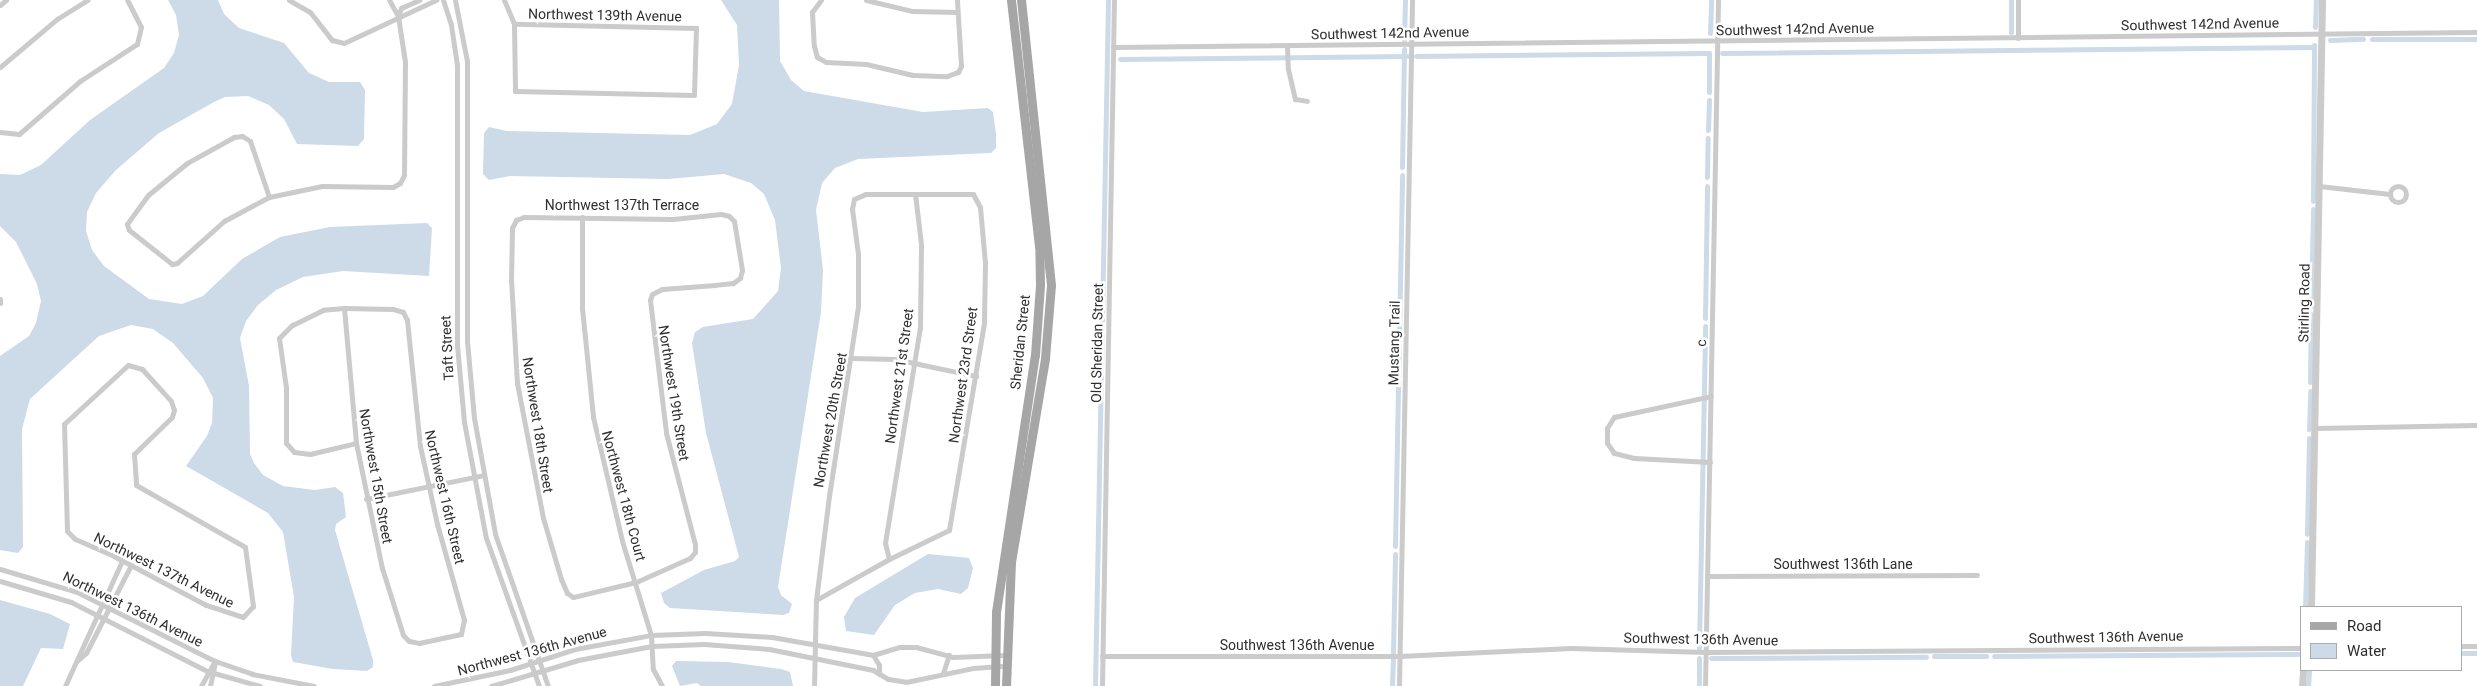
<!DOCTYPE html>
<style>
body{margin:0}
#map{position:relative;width:2477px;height:686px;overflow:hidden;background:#fff;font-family:Roboto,sans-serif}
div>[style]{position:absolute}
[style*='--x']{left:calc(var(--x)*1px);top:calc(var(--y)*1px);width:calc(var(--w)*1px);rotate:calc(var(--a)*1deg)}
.water>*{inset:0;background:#ccdbe7}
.canal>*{height:5px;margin:-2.5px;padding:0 2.5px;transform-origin:2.5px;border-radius:2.5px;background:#ccdbe7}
.minor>*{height:5px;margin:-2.5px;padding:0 2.5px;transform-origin:2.5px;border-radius:2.5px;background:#cbcbcb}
.minor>.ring{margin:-2.5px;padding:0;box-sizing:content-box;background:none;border:5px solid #cbcbcb;border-radius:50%}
.tertiary>*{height:7px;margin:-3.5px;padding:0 3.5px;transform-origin:3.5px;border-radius:3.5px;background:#cbcbcb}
.primary>*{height:9px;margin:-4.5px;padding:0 4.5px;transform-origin:4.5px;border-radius:4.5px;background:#a6a6a6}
span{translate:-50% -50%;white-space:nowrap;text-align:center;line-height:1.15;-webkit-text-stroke:5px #fff;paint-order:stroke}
.street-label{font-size:14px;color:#2e2e2e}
.legend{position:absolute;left:2300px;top:606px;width:162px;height:65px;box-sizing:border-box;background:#fff;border:1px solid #ababab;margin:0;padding:6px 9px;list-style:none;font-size:15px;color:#2e2e2e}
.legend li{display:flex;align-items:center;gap:10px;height:25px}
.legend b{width:25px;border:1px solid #ababab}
</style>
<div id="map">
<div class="water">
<i style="clip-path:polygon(168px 0,218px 0,224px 14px,239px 28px,284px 43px,309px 73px,329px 82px,360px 82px,365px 90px,364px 139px,358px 146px,297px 144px,284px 119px,269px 105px,248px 96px,225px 97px,214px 102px,159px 133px,116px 170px,96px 193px,87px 212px,86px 231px,92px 250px,104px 266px,149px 299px,182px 304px,203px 296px,242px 259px,280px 237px,330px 227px,427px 223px,432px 228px,429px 276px,343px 271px,303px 277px,276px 290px,258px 305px,246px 321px,240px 338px,249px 386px,250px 454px,254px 463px,263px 475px,283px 486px,315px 490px,335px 487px,343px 493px,346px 517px,336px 524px,335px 530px,373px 660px,373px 667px,367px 671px,333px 669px,293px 662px,291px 655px,294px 597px,283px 532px,268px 513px,186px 466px,207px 436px,212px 423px,213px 398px,203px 378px,173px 343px,153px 329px,131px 325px,99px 336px,30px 399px,22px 429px,23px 547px,18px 553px,0 550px,0 356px,29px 336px,36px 323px,41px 301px,37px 284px,16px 242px,0 226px,0 174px,20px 175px,41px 165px,90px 120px,164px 68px,174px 53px,179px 35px,176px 15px)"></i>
<i style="clip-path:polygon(721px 0,779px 0,780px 61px,791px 80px,804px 91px,923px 112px,988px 108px,993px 112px,996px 134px,996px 148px,991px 153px,858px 159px,835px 168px,822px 183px,816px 210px,823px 270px,821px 312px,778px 587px,781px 595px,792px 604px,789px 613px,783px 615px,670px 608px,664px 603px,661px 593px,704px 570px,735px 561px,739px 557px,706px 433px,692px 343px,695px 332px,703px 327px,753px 319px,778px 291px,781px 268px,775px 220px,764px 194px,751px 183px,724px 174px,668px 179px,510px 176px,489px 180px,483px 174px,484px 133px,489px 127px,507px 131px,690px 135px,717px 124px,732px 104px,739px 65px,737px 25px)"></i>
<i style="clip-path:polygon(928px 554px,969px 558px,973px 568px,968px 588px,961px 594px,938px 589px,915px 593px,895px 605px,874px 635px,846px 631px,844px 617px,855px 598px)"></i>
<i style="clip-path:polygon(0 600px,50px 614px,70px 624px,63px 649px,41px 648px,23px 686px,0 686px)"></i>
<i style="clip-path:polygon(676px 661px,728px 662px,781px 669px,790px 672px,793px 686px,701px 686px,697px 683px,680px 686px,672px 666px)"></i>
</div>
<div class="canal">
<i style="--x:2315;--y:27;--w:27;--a:-88"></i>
<i style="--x:2011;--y:32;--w:32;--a:-90"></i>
<i style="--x:1710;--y:33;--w:33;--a:-88"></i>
<i style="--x:2372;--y:39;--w:105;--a:0"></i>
<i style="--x:1404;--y:40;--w:40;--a:-88.6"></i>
<i style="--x:2330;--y:40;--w:33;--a:-2"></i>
<i style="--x:1722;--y:53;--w:592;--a:-0.58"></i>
<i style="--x:1416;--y:56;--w:293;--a:-0.6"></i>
<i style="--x:1709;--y:53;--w:39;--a:90"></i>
<i style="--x:1120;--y:59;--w:287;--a:-0.6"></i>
<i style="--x:1708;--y:130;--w:30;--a:-88"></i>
<i style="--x:1402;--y:167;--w:118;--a:-89"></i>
<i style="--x:1707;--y:177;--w:39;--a:-89"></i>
<i style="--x:2313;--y:201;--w:156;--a:-89.6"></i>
<i style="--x:2311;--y:306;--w:97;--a:-88.8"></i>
<i style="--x:1705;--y:318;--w:132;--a:-89.1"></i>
<i style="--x:2310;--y:382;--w:68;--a:-89.2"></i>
<i style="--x:2309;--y:429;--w:38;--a:-88"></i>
<i style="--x:2307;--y:534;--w:96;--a:-88.8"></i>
<i style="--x:1395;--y:546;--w:371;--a:-88.9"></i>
<i style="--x:2305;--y:607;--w:65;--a:-88.2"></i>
<i style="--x:1699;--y:648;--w:322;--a:-88.9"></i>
<i style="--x:1393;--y:652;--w:98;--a:-88.8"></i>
<i style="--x:2461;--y:653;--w:16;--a:0"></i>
<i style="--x:1934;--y:656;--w:52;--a:0"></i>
<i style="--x:1994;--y:656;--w:304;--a:-0.4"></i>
<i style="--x:1711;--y:658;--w:215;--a:-0.3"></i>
<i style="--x:1095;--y:686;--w:686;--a:-88.91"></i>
<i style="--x:1392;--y:686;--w:27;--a:-88"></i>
<i style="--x:1699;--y:686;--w:28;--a:-90"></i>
<i style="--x:2308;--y:686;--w:16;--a:-86"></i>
</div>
<div class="minor">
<i style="--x:289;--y:0;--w:24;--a:30"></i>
<i style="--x:310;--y:12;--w:36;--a:52"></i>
<i style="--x:332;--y:40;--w:12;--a:14"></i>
<i style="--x:344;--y:43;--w:102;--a:-25.1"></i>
<i style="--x:443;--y:0;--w:26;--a:72"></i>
<i style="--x:451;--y:25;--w:40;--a:81.5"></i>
<i style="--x:457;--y:65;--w:280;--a:90"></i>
<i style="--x:457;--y:345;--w:77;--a:84.8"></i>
<i style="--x:464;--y:422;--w:118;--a:79.3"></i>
<i style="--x:486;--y:538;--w:157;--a:70.3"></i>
<i style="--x:455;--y:0;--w:62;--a:78.9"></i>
<i style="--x:467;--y:61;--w:280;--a:90"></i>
<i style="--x:467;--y:341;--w:77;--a:84.8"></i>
<i style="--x:474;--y:418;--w:118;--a:79.7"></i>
<i style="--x:495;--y:534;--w:161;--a:70.8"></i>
<i style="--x:504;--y:0;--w:26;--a:67"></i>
<i style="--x:514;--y:24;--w:67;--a:89.1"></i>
<i style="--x:515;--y:91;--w:179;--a:1.3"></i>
<i style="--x:694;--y:95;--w:67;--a:-88.3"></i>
<i style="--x:696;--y:28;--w:182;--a:-178.7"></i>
<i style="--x:821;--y:0;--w:15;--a:127"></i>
<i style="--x:812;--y:12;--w:34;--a:87"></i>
<i style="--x:814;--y:46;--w:11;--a:75"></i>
<i style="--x:817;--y:57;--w:10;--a:29"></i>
<i style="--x:826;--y:62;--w:40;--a:2.9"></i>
<i style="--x:866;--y:64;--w:48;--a:13.2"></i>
<i style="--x:913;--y:75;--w:34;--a:2"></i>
<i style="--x:947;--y:76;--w:12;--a:-20"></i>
<i style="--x:958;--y:72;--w:7;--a:-63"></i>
<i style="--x:961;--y:66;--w:66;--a:-93.5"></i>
<i style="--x:866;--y:0;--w:47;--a:13.4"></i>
<i style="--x:912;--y:11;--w:45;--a:1.3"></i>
<i style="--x:0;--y:5;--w:8;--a:-40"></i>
<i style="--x:398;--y:16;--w:9;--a:-69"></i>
<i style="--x:401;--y:8;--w:20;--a:-24"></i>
<i style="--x:2018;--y:38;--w:38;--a:-90"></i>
<i style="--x:1287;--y:46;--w:23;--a:88"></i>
<i style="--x:1288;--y:69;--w:31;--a:77"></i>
<i style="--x:1295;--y:99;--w:12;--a:9"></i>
<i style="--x:1113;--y:47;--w:1364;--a:-0.63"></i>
<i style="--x:0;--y:67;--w:75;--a:-40.1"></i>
<i style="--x:57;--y:19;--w:36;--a:-32"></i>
<i style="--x:0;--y:132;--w:19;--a:6"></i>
<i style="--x:19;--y:134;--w:81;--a:-41"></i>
<i style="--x:80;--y:81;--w:68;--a:-33"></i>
<i style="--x:137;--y:44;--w:17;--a:-77"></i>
<i style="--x:141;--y:27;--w:30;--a:-117"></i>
<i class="ring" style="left:2390px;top:186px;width:11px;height:11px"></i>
<i style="--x:2319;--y:186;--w:71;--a:6.4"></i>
<i style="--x:269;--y:197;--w:59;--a:-108.7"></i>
<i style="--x:250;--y:141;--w:9;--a:-148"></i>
<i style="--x:242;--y:136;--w:8;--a:173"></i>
<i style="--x:234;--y:137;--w:54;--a:151"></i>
<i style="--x:187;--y:163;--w:50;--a:140.6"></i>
<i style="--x:148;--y:195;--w:36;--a:126"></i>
<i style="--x:127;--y:224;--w:6;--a:72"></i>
<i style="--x:129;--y:230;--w:55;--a:38.3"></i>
<i style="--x:172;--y:264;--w:5;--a:-11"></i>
<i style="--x:177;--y:263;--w:63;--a:-41.8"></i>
<i style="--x:224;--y:221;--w:51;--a:-28.1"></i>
<i style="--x:269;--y:197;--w:54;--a:-11.7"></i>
<i style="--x:322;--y:186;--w:71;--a:0.8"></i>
<i style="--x:393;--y:187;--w:8;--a:-30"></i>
<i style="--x:400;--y:183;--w:9;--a:-63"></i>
<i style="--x:404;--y:175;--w:113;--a:-89.5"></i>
<i style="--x:405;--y:62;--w:47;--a:-98.7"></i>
<i style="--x:398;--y:16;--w:18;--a:-119"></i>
<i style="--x:721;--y:214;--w:8;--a:14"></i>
<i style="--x:729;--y:216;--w:7;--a:45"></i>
<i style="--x:734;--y:221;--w:50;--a:80.7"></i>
<i style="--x:742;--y:270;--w:8;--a:104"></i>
<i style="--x:740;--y:278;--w:9;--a:144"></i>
<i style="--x:733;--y:283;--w:18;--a:174"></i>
<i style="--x:715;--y:285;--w:53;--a:175.7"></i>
<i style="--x:662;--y:289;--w:11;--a:153"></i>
<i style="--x:652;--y:294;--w:6;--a:108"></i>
<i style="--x:650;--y:300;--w:134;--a:83.1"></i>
<i style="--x:666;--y:433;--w:115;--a:75.4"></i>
<i style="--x:695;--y:544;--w:8;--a:90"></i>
<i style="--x:695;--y:552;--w:8;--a:130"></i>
<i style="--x:690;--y:558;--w:59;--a:156"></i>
<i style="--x:636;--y:582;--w:65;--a:166.6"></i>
<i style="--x:573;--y:597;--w:7;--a:-146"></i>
<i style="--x:567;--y:593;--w:15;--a:-113"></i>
<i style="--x:561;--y:579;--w:64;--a:-106.4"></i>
<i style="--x:543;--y:518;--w:137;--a:-100.9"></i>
<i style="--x:517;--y:383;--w:103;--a:-93.3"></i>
<i style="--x:511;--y:280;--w:52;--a:-88.9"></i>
<i style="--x:512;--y:228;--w:9;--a:-63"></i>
<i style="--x:516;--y:220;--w:9;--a:-21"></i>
<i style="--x:524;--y:217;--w:149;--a:0.8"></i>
<i style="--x:673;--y:219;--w:48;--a:-5.9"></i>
<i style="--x:582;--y:217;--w:91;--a:90"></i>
<i style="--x:582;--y:308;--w:110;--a:84.2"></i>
<i style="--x:593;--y:417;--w:127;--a:76.8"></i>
<i style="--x:622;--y:541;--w:98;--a:72.9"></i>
<i style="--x:651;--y:635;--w:34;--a:87"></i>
<i style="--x:653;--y:669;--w:19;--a:62"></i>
<i style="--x:0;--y:299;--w:4;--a:90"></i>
<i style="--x:344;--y:308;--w:136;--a:84.9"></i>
<i style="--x:356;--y:443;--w:128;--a:78.3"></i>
<i style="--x:382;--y:568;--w:70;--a:72.6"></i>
<i style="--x:403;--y:635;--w:8;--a:45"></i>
<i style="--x:409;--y:641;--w:10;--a:11"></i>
<i style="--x:419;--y:643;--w:43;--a:-12.1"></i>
<i style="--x:461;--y:634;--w:14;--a:-78"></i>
<i style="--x:464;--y:620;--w:100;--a:-105.7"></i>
<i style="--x:437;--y:524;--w:80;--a:-102.3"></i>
<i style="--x:420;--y:446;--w:127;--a:-95.9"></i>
<i style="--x:407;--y:320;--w:9;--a:-117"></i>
<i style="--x:403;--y:312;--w:10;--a:-163"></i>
<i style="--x:393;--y:309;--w:49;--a:-178.8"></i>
<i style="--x:344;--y:308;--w:21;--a:175"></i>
<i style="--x:323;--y:310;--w:34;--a:154"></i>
<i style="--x:292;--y:325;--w:18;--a:135"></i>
<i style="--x:279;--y:338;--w:50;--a:82"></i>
<i style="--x:286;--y:388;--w:55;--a:90"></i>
<i style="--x:286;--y:443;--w:12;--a:48"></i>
<i style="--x:294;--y:452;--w:16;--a:7"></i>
<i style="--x:310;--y:454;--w:47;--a:-13.4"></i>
<i style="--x:852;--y:358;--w:43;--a:1.3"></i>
<i style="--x:895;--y:359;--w:83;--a:11.9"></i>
<i style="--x:128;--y:365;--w:15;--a:16"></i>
<i style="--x:142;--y:369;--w:43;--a:47.8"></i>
<i style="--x:171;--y:401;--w:9;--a:72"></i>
<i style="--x:174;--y:410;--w:7;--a:106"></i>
<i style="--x:172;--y:417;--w:53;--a:135.8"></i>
<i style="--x:134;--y:454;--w:31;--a:86"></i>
<i style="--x:136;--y:485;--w:125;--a:29.6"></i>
<i style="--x:245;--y:547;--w:60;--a:82.3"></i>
<i style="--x:253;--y:606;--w:15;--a:132"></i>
<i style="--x:243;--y:617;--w:39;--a:-162"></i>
<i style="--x:206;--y:605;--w:104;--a:-152"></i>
<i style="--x:114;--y:556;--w:43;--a:-156.4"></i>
<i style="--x:75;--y:539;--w:11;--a:-135"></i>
<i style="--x:67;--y:531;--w:107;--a:-91.6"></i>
<i style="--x:64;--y:424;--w:87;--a:-42.7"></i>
<i style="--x:2315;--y:428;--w:162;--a:-1.1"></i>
<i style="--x:1710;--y:462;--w:76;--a:-177"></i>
<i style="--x:1634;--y:458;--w:21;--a:-166"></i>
<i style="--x:1614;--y:453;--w:12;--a:-125"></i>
<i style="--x:1607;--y:443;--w:15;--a:-90"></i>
<i style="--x:1607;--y:428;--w:13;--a:-58"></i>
<i style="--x:1614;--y:417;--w:99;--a:-12.2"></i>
<i style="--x:366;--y:499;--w:120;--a:-11.5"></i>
<i style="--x:889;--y:559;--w:16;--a:-104"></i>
<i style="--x:885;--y:543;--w:218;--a:-80.8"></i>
<i style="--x:920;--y:328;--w:84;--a:-89.3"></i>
<i style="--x:921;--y:244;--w:50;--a:-96.8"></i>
<i style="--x:0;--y:569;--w:80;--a:16.6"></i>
<i style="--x:77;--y:592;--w:154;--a:26.6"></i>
<i style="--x:215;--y:661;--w:39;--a:19"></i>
<i style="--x:252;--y:674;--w:63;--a:11"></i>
<i style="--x:1708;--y:576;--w:269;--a:-0.2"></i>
<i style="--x:0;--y:581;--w:74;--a:16.5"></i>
<i style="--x:71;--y:602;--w:153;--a:26.9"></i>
<i style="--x:207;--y:671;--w:55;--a:15.8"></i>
<i style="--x:2461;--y:646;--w:16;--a:0"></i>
<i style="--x:873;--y:655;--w:12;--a:59"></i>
<i style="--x:879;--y:665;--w:9;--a:90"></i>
<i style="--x:1102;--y:656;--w:297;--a:0"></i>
<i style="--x:1399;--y:656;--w:172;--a:-2.7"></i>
<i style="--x:1571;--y:648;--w:135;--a:1.7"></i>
<i style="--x:1706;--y:652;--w:595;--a:-0.39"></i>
<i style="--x:77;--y:661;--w:12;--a:-42"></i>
<i style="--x:86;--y:653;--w:99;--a:-62.9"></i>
<i style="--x:943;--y:673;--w:19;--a:-72"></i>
<i style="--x:65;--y:686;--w:137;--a:-65.5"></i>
<i style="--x:201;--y:686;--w:29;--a:-61"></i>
<i style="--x:210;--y:686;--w:25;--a:-78"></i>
<i style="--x:434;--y:686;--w:78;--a:-11.9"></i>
<i style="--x:510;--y:670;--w:68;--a:-17.9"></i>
<i style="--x:575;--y:649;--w:77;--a:-10.4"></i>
<i style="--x:651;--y:635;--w:54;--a:-2.1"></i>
<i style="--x:705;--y:633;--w:67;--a:3.4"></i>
<i style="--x:772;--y:637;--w:103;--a:10.1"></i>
<i style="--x:873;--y:655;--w:28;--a:-17"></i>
<i style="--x:900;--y:647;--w:16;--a:0"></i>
<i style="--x:916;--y:647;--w:38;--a:15"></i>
<i style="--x:953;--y:657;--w:52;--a:-2.2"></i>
<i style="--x:491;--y:686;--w:91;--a:-16.6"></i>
<i style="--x:578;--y:660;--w:75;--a:-10.7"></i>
<i style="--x:652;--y:646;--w:52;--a:-2.2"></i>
<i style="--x:704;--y:644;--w:65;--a:4.4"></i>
<i style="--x:769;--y:649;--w:106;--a:11.4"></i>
<i style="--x:873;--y:670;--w:17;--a:31"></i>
<i style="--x:888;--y:679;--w:18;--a:9"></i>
<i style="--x:906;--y:682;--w:68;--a:-11.8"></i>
<i style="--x:973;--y:668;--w:32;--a:-4"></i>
<i style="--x:814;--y:686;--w:86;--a:-88.7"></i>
<i style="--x:816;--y:600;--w:105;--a:-82.9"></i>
<i style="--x:829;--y:496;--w:192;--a:-81.3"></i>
<i style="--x:858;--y:306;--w:52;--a:-90"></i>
<i style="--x:858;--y:254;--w:45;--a:-97.6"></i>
<i style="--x:852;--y:209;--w:10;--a:-79"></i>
<i style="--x:854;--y:199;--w:13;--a:-23"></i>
<i style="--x:866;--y:194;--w:107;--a:0"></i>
<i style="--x:973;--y:194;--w:15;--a:62"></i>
<i style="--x:980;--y:207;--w:56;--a:84.9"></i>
<i style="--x:985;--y:263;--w:60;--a:91"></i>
<i style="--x:984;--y:323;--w:210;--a:99.6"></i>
<i style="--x:949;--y:530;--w:67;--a:154.2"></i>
<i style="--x:889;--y:559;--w:84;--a:150.7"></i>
<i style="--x:1102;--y:686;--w:686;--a:-89"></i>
<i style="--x:1399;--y:686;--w:686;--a:-88.91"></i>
<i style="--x:1705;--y:686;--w:686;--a:-88.91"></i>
</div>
<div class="tertiary">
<i style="--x:2311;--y:607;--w:607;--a:-88.96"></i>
<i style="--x:2302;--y:686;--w:16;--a:-86"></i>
</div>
<div class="primary">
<i style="--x:995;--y:686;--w:74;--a:-89.2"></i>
<i style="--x:996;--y:612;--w:260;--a:-81.4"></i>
<i style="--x:1035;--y:355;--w:70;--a:-85.9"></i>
<i style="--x:1040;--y:285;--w:39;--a:-91"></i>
<i style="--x:1039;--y:246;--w:248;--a:-96.5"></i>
<i style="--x:1006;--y:686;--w:124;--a:-87.7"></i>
<i style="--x:1011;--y:562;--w:207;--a:-80.5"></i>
<i style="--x:1045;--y:358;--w:73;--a:-85.3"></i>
<i style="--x:1051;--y:285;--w:287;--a:-96"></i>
</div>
<div class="street-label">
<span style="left:605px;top:15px;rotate:1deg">Northwest 139th Avenue</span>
<span style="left:2200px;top:24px;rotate:-1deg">Southwest 142nd Avenue</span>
<span style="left:1795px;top:29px;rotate:-1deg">Southwest 142nd Avenue</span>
<span style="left:1390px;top:33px;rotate:-1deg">Southwest 142nd Avenue</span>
<span style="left:622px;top:205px">Northwest 137th Terrace</span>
<span style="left:2304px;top:303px;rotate:-89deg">Stirling Road</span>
<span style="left:1020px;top:342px;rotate:-84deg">Sheridan Street</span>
<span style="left:1097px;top:343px;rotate:-89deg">Old Sheridan Street</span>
<span style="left:1394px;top:343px;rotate:-89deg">Mustang Trail</span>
<span style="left:1701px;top:343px;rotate:-89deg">c</span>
<span style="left:447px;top:348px;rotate:-93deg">Taft Street</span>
<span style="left:963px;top:375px;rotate:-82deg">Northwest 23rd Street</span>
<span style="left:899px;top:376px;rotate:-82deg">Northwest 21st Street</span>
<span style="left:674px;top:393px;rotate:81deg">Northwest 19th Street</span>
<span style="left:830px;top:420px;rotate:-80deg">Northwest 20th Street</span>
<span style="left:538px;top:425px;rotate:81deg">Northwest 18th Street</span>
<span style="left:376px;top:476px;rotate:80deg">Northwest 15th Street</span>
<span style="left:624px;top:496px;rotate:75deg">Northwest 18th Court</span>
<span style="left:445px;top:497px;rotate:77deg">Northwest 16th Street</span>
<span style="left:1843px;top:564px">Southwest 136th Lane</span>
<span style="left:164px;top:570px;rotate:26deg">Northwest 137th Avenue</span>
<span style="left:133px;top:609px;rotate:26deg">Northwest 136th Avenue</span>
<span style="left:2106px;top:637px;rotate:-1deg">Southwest 136th Avenue</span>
<span style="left:1701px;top:639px;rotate:1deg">Southwest 136th Avenue</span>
<span style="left:1297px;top:645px">Southwest 136th Avenue</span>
<span style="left:532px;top:651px;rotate:-15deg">Northwest 136th Avenue</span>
</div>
<ul class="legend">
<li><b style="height:6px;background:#a6a6a6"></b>Road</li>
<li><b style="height:14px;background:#ccdbe7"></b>Water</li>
</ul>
</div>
